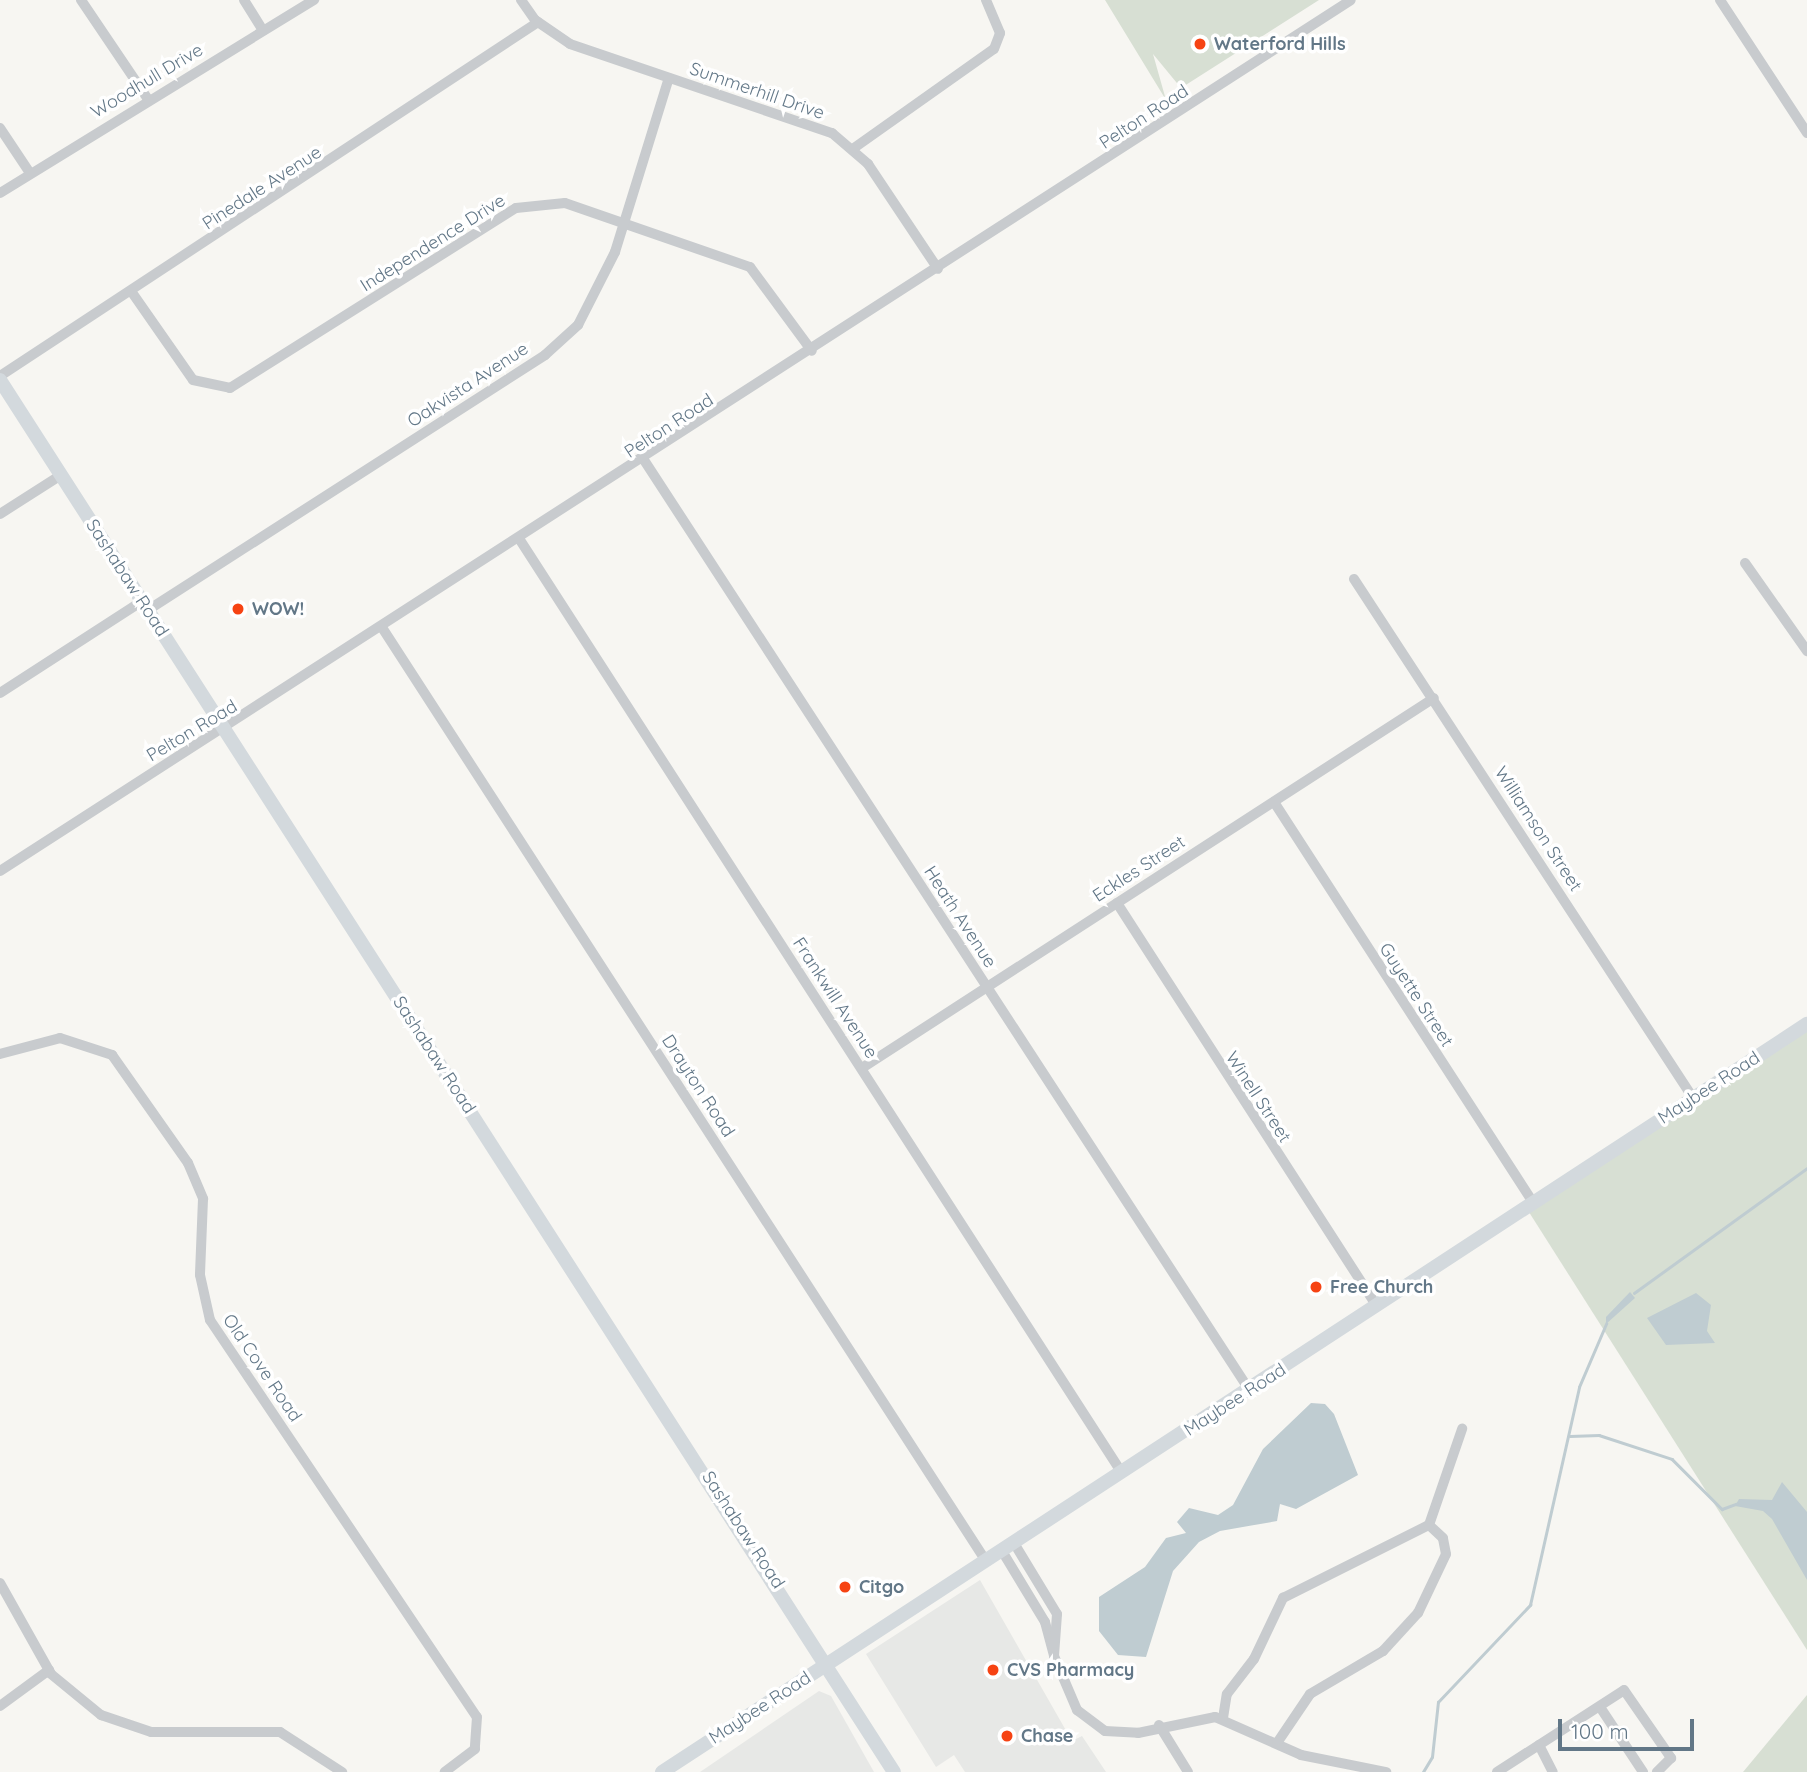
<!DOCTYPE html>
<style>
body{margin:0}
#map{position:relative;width:1807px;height:1772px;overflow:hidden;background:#f7f6f2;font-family:Quicksand,sans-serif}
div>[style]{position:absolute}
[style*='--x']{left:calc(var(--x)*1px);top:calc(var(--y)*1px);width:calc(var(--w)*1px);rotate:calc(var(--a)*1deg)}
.built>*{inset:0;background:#e7e8e6}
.green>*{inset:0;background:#d7dfd3}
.water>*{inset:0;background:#bfccd1}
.stream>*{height:2.5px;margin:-1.25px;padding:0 1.25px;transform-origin:1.25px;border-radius:1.25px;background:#bfccd1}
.street>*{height:10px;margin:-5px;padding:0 5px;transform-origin:5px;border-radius:5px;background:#c8cbce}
.secondary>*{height:14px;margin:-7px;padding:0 7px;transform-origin:7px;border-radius:7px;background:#d3d9dd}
.dots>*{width:19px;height:19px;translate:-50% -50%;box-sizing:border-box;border:4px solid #fff;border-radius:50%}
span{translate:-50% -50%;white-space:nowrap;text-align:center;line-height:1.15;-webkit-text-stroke:7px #fff;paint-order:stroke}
.poi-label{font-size:18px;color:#627787;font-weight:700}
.left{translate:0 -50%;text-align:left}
.street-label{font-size:18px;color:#627787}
.scale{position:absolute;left:1558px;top:1719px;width:136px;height:32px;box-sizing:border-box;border:4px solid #627787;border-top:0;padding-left:9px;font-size:21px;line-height:24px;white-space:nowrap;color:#627787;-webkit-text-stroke:5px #fff;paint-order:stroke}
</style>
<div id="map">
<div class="built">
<i style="clip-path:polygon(980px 1580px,1072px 1741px,1082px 1736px,1106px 1772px,965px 1772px,954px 1755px,936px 1767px,866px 1654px)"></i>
<i style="clip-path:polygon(819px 1691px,831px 1696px,874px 1772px,700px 1772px)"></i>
</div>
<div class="green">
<i style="clip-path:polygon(1105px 0,1319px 0,1181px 88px,1153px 54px,1166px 100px)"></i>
<i style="clip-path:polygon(1807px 1027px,1807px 1650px,1527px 1209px)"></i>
<i style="clip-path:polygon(1807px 1695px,1807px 1772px,1743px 1772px)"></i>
</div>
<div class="water">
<i style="clip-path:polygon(1630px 1292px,1635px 1298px,1606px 1324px,1606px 1317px)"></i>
<i style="clip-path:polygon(1696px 1293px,1711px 1305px,1707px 1331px,1715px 1343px,1666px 1345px,1647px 1318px)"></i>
<i style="clip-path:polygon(1311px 1403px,1325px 1404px,1334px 1414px,1358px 1475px,1296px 1509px,1280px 1504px,1277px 1521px,1220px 1531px,1199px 1542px,1173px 1571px,1146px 1657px,1118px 1655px,1099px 1631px,1099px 1597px,1145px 1567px,1166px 1538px,1186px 1533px,1177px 1522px,1189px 1508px,1218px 1515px,1233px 1505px,1263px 1449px)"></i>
<i style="clip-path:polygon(1782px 1482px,1807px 1512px,1807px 1580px,1772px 1519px,1763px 1511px,1735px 1506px,1739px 1499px,1772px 1500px)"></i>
</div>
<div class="stream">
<i style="--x:1634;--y:1293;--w:213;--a:-35.8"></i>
<i style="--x:1570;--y:1436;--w:29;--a:-2"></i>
<i style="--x:1599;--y:1435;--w:77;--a:18.2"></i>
<i style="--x:1672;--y:1459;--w:71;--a:45"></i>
<i style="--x:1722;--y:1509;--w:15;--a:-20"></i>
<i style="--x:1423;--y:1772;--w:17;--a:-59"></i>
<i style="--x:1432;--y:1757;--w:55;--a:-83.8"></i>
<i style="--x:1438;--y:1702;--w:134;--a:-46.5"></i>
<i style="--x:1530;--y:1605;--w:223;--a:-77.3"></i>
<i style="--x:1579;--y:1387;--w:69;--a:-66.8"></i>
</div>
<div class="street">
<i style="--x:81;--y:0;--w:118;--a:56"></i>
<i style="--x:244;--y:0;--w:36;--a:58"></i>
<i style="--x:521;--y:0;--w:24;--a:55"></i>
<i style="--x:535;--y:20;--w:42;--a:34.4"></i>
<i style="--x:570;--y:44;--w:277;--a:18.8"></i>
<i style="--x:832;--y:133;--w:48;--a:40.7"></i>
<i style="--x:868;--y:164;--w:126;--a:56.3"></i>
<i style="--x:1720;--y:0;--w:159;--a:56.8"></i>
<i style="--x:0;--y:128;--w:54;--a:56.3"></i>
<i style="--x:854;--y:148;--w:171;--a:-35.3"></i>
<i style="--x:994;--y:49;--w:17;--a:-69"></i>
<i style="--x:1000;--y:33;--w:36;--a:-113"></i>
<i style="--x:0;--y:193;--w:369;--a:-31.6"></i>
<i style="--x:131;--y:291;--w:108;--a:55.1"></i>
<i style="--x:193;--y:380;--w:38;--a:12"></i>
<i style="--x:230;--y:388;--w:338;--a:-32.2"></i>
<i style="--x:516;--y:208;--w:49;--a:-5.8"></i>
<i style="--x:565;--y:203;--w:196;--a:19.1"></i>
<i style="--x:750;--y:267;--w:104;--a:53.6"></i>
<i style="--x:0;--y:376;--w:644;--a:-33.34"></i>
<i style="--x:644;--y:460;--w:1111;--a:56.94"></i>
<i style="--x:0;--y:514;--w:72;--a:-32.6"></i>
<i style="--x:520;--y:540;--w:1110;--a:57.17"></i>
<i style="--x:1745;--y:563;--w:108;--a:54.8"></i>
<i style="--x:1354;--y:579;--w:620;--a:56.85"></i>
<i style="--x:148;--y:610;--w:472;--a:-32.7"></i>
<i style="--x:545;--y:355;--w:45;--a:-42.3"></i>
<i style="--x:578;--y:325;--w:82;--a:-63.1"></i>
<i style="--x:615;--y:252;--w:182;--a:-72.8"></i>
<i style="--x:383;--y:629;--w:1110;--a:57.1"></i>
<i style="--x:0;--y:693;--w:169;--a:-32.9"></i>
<i style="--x:1274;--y:802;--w:477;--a:57.1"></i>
<i style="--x:0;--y:871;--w:1607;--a:-32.81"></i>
<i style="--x:1117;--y:903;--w:480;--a:57.2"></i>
<i style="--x:0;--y:1054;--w:62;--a:-14.9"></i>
<i style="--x:60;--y:1038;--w:55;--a:18.1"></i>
<i style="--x:112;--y:1055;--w:132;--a:54.9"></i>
<i style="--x:188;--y:1163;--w:39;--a:67"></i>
<i style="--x:203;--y:1199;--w:76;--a:92.3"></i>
<i style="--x:200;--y:1275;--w:46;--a:77.5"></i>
<i style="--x:210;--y:1320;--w:478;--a:56.1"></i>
<i style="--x:477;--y:1717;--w:32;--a:94"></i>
<i style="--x:475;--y:1749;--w:38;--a:143"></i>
<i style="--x:862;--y:1068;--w:681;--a:-32.9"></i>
<i style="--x:1002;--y:1551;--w:83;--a:58.8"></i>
<i style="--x:1045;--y:1622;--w:35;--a:75"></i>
<i style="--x:1054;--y:1656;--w:42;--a:-85.9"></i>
<i style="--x:1057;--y:1614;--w:83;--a:-121.2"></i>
<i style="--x:0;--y:1583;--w:104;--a:60.7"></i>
<i style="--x:51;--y:1674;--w:65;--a:39.4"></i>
<i style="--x:101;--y:1715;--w:53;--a:18.8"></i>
<i style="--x:151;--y:1732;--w:129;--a:0"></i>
<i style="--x:280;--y:1732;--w:74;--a:32.8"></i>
<i style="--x:1054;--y:1656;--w:59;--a:66.9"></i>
<i style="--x:1077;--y:1710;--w:35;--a:37"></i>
<i style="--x:1105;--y:1731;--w:33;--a:3"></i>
<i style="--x:1138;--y:1733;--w:79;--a:-11.7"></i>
<i style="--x:1215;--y:1717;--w:94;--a:23.8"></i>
<i style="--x:1301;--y:1755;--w:87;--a:11.3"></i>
<i style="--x:0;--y:1706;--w:61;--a:-36.3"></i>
<i style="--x:1600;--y:1707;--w:78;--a:56.5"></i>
<i style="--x:1223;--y:1718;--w:24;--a:-81"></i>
<i style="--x:1227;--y:1694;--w:44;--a:-52.4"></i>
<i style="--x:1254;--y:1659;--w:68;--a:-64.6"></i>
<i style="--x:1283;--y:1598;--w:163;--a:-26.6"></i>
<i style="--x:1429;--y:1525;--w:102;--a:-71"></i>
<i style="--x:1159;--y:1725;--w:55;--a:58.3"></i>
<i style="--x:1277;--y:1743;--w:59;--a:-56"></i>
<i style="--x:1310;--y:1694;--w:85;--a:-30.5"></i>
<i style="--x:1383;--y:1651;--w:52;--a:-47.4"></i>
<i style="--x:1418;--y:1613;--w:65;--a:-64.6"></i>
<i style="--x:1446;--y:1554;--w:16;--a:-101"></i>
<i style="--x:1443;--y:1538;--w:19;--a:-137"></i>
<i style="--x:1539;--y:1745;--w:30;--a:63"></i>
<i style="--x:1497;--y:1772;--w:151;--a:-32.8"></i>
<i style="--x:1624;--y:1690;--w:83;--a:55.3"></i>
<i style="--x:1671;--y:1758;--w:20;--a:135"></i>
</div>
<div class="secondary">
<i style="--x:0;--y:380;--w:1654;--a:57.29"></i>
<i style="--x:662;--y:1772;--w:1368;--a:-33.16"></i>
</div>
<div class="dots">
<i style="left:1200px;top:44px;background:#f64313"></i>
<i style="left:238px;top:609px;background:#f64313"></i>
<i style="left:1316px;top:1287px;background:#f64313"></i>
<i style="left:845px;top:1587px;background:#f64313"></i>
<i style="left:993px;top:1670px;background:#f64313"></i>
<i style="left:1007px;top:1736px;background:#f64313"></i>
</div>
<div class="poi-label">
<span class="left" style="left:1214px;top:44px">Waterford Hills</span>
<span class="left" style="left:252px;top:609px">WOW!</span>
<span class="left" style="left:1330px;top:1287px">Free Church</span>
<span class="left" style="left:859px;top:1587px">Citgo</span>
<span class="left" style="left:1007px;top:1670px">CVS Pharmacy</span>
<span class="left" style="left:1021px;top:1736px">Chase</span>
</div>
<div class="street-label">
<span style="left:147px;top:81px;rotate:-31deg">Woodhull Drive</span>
<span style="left:757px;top:91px;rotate:19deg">Summerhill Drive</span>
<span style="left:1144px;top:117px;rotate:-33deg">Pelton Road</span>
<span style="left:262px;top:188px;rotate:-33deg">Pinedale Avenue</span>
<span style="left:433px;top:243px;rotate:-32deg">Independence Drive</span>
<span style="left:468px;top:385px;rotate:-33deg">Oakvista Avenue</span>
<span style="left:669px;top:426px;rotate:-33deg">Pelton Road</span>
<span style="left:127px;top:578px;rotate:57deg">Sashabaw Road</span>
<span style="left:192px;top:731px;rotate:-31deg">Pelton Road</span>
<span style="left:1538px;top:829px;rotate:57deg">Williamson Street</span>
<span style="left:1139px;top:869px;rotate:-33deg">Eckles Street</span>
<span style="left:960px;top:917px;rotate:57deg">Heath Avenue</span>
<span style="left:1416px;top:995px;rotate:57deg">Guyette Street</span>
<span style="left:835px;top:998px;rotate:57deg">Frankwill Avenue</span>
<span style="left:434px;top:1055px;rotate:57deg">Sashabaw Road</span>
<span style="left:698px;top:1086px;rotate:57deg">Drayton Road</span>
<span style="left:1709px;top:1088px;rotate:-33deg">Maybee Road</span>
<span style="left:1258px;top:1097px;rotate:57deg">Winell Street</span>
<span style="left:262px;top:1368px;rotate:56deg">Old Cove Road</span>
<span style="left:1235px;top:1400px;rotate:-33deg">Maybee Road</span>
<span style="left:743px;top:1530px;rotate:57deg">Sashabaw Road</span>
<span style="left:760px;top:1708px;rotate:-33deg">Maybee Road</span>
</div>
<div class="scale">100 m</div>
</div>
